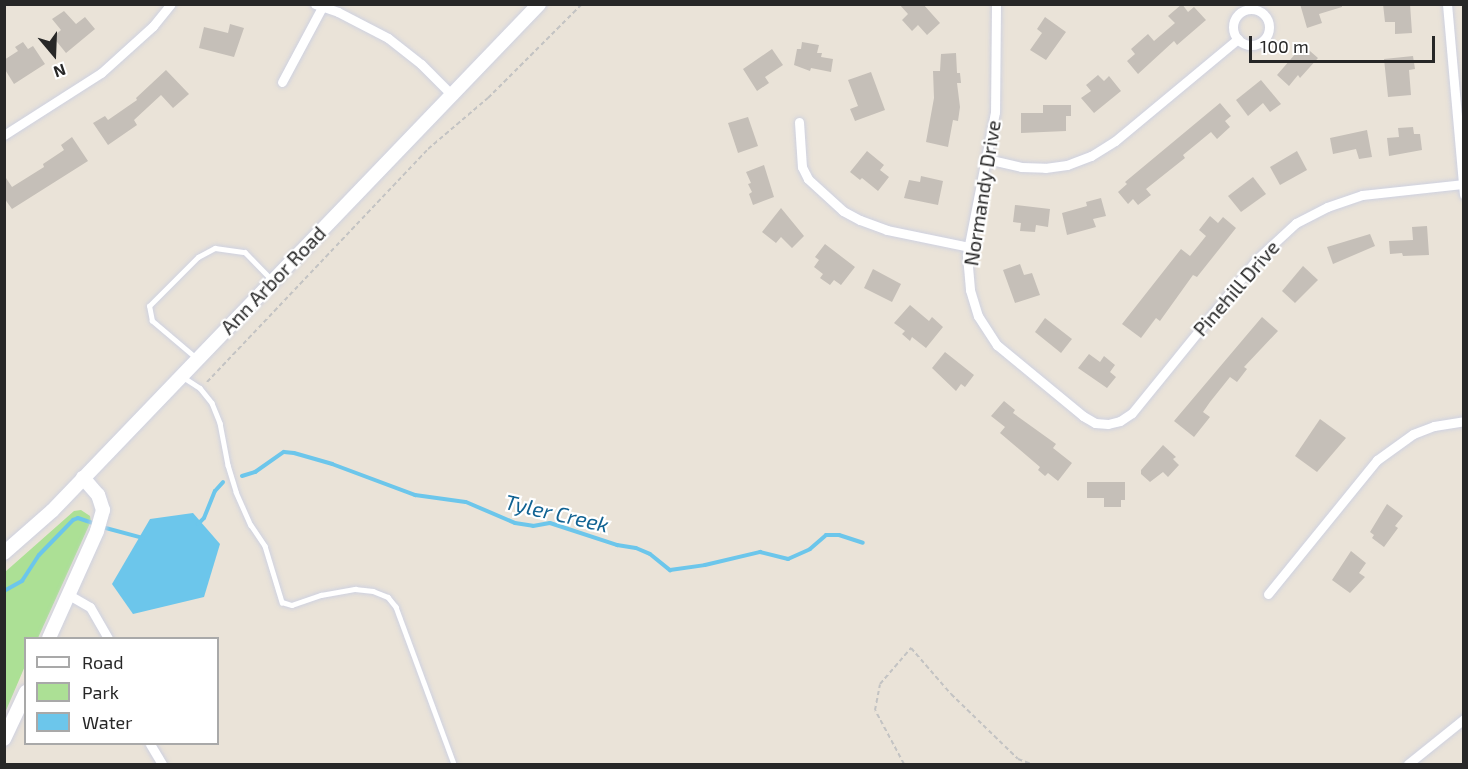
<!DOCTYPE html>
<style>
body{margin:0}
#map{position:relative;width:1468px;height:769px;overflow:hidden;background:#eae3d8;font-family:"Exo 2",sans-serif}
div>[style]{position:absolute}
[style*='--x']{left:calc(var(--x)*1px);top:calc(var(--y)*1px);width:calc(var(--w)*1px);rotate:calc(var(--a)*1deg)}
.green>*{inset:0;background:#ace095}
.water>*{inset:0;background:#6cc6eb}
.stream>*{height:4px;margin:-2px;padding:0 2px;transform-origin:2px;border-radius:2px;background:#6cc6eb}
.building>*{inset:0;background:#c5bfb8}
.path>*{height:2px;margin-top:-1px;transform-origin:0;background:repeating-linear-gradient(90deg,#c3c3c3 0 4.5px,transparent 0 7.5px)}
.roads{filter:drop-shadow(0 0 2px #ced1e0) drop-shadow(0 0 2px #ced1e0)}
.lane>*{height:4.5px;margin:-2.25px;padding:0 2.25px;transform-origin:2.25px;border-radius:2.25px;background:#fff}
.street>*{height:9px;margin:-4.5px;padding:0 4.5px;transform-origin:4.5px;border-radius:4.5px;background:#fff}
.street>.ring{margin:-4.5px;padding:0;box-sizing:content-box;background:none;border:9px solid #fff;border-radius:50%}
.secondary>*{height:14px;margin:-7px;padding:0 7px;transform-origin:7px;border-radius:7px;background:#fff}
span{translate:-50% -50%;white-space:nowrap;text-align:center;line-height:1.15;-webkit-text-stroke:4.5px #fff;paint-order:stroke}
.street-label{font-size:20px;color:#272727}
.water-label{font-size:21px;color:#106292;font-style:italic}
.frame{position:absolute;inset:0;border:6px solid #272727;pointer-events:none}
.legend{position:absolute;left:24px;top:637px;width:195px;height:108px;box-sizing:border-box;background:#fff;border:2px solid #a9a9a9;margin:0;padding:8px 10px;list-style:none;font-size:18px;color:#272727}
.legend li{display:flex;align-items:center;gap:12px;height:30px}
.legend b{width:30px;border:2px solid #a9a9a9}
.north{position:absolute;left:24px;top:24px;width:60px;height:60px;-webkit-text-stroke:4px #fff;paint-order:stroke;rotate:161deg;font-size:16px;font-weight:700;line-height:24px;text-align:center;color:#272727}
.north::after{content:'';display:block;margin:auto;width:21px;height:27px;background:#272727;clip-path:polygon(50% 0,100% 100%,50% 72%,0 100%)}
.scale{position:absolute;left:1249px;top:36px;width:186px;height:27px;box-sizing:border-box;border:3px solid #272727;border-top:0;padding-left:8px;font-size:18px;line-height:21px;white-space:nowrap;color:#272727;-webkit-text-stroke:4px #fff;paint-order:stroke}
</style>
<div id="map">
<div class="green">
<i style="clip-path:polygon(81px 510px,90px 516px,91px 521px,38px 638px,26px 638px,25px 666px,5px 713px,5px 572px,74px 511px)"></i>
</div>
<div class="water">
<i style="clip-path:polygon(193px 513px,220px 544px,204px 597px,133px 614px,112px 584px,150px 519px)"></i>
</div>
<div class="stream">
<i style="--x:242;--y:476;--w:14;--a:-17"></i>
<i style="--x:255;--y:472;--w:35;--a:-35"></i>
<i style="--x:284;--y:452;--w:10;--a:6"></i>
<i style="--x:294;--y:453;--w:40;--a:16"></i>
<i style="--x:332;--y:464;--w:89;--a:20.5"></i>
<i style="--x:415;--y:495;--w:51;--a:7.8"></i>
<i style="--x:466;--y:502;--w:53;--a:23.2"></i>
<i style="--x:515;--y:523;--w:18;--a:9"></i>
<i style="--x:533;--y:526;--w:17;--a:-10"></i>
<i style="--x:550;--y:523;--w:71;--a:18.2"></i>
<i style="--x:617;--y:545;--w:19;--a:9"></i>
<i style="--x:636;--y:548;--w:15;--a:23"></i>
<i style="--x:650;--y:554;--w:26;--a:39"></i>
<i style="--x:670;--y:570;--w:35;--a:-8"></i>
<i style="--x:705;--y:565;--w:57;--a:-13.3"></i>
<i style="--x:760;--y:552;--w:29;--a:14"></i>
<i style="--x:788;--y:559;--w:24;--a:-24"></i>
<i style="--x:810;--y:549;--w:21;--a:-41"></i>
<i style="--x:826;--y:535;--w:13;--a:0"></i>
<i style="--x:839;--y:535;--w:25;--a:18"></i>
<i style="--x:198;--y:524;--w:8;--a:-45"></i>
<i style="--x:204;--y:518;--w:29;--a:-68"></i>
<i style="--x:215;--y:491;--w:12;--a:-48"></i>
<i style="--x:102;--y:527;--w:42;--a:15"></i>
<i style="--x:4;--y:591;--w:21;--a:-29"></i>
<i style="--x:22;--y:581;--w:31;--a:-57"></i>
<i style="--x:39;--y:555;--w:49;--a:-45.8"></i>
<i style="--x:73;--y:520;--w:5;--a:-22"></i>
<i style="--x:78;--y:518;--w:18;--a:19"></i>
</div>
<div class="building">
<i style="clip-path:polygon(899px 4px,923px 4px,940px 23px,927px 35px,918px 25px,912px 31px,902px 20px,908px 14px)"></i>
<i style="clip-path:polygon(1182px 4px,1188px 12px,1194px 7px,1206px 20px,1177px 45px,1174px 41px,1138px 74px,1127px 61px,1135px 54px,1131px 49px,1148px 34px,1154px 41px,1175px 23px,1168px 16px)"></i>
<i style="clip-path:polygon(1300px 4px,1342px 4px,1342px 7px,1319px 14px,1322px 23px,1307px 28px)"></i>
<i style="clip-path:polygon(1383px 4px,1410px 4px,1412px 33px,1395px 34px,1395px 22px,1385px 22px)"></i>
<i style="clip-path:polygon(64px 11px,76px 24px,85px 17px,95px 29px,66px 53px,53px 37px,61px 30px,52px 19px)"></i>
<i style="clip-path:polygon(1045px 17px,1066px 32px,1046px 60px,1030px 50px,1042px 33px,1037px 29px)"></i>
<i style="clip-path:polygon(230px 24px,244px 28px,234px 57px,199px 48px,204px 27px,228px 33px)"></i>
<i style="clip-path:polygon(23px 42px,28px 49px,33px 46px,45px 64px,14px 84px,4px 68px,4px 60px,18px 51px,15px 47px)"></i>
<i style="clip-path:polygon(802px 42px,819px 45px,817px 53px,822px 53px,821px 57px,833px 59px,831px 72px,811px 68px,810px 71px,794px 65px,797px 49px,801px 49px)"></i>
<i style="clip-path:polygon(1303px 45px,1318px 58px,1300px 78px,1298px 75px,1289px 86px,1277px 75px)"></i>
<i style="clip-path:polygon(772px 49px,783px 65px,765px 77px,769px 83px,757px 91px,743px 69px)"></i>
<i style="clip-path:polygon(956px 53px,957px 73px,960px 73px,961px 83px,957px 83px,960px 107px,958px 121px,953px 120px,948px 147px,926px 142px,934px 98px,933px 71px,940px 71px,941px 54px)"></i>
<i style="clip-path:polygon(1413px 56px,1415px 69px,1409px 70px,1411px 95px,1388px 97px,1384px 59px)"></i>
<i style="clip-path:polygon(166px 70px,189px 94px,173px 108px,161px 95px,134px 120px,137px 125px,108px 145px,93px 123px,105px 116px,108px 120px,137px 100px,136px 98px)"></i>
<i style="clip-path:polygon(871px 72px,885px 110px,855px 121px,850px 109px,858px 106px,848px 80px)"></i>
<i style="clip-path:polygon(1098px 75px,1104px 81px,1109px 76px,1121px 91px,1094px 113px,1081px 98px,1091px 91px,1086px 85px)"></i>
<i style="clip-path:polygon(1261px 80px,1281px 104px,1270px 112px,1263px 103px,1248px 116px,1236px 100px)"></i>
<i style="clip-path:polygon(1220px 103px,1231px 116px,1225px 121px,1230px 127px,1217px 139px,1211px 132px,1183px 155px,1185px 158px,1146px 189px,1151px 195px,1138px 205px,1133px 199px,1128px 204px,1118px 192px,1127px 184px,1125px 182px)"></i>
<i style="clip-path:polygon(1043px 105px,1071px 105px,1071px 116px,1066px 116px,1066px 131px,1021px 133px,1021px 113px,1043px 113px)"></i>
<i style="clip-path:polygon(748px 117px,758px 146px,738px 153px,728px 123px)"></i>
<i style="clip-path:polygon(1413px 127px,1414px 134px,1420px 134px,1422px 150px,1389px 156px,1387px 138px,1399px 137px,1398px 128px)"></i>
<i style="clip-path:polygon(1367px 130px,1372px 157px,1359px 159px,1356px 149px,1333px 154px,1330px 138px)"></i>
<i style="clip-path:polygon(72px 137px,88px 161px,12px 209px,4px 198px,4px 175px,12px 187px,44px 167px,43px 164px,64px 150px,61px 145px)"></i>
<i style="clip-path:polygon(867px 151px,884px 165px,880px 170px,889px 177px,878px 191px,862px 178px,860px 180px,850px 172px)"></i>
<i style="clip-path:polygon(1297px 151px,1307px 170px,1280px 185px,1270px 167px)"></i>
<i style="clip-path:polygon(764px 165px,774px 197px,753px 205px,749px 194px,752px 192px,748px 184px,751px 183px,746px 172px)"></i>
<i style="clip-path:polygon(921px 176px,943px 181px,938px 205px,904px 198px,909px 180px,920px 182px)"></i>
<i style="clip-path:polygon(1253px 177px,1266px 194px,1241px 212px,1228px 196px)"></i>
<i style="clip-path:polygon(1101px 198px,1106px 216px,1093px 219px,1096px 227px,1067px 235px,1062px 213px,1087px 206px,1086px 202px)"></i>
<i style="clip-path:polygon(1015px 205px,1050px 209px,1048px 227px,1036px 225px,1035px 232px,1020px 231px,1021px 223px,1013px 222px)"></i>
<i style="clip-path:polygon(781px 208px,804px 236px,792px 248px,781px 237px,776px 243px,762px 232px)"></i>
<i style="clip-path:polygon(1210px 216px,1218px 223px,1223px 217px,1236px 228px,1197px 277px,1193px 275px,1160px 321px,1156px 318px,1141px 338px,1122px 324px,1181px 249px,1190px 256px,1206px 236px,1199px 230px)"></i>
<i style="clip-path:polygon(1427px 226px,1429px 255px,1403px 256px,1402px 253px,1390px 254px,1389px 241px,1413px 240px,1412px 227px)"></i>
<i style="clip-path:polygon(1370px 234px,1375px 246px,1333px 264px,1327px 247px)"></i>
<i style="clip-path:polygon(825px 244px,855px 267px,841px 285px,834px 280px,830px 285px,820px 278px,823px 274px,814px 267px,819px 260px,815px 257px)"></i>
<i style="clip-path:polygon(1020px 264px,1024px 275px,1032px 273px,1040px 295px,1015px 303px,1003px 270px)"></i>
<i style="clip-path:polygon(1303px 266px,1318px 280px,1295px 303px,1282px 291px)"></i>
<i style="clip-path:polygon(873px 269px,901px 284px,892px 302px,864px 288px)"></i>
<i style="clip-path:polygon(910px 305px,929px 321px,932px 317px,943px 327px,926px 348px,912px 337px,910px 341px,902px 334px,905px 331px,894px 323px)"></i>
<i style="clip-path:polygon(1262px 317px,1278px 331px,1244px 367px,1247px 369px,1237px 382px,1230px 377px,1210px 402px,1203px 412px,1210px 417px,1194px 437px,1174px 421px)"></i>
<i style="clip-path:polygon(1045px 318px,1072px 339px,1061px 353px,1035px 332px)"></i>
<i style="clip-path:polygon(945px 352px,974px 375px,965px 387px,961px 384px,956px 391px,932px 368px)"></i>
<i style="clip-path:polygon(1089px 354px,1100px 362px,1104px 356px,1115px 365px,1110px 372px,1116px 377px,1107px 388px,1078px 368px)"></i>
<i style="clip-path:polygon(1004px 401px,1015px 410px,1013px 413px,1056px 444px,1053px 448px,1072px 463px,1058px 481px,1048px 473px,1045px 476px,1038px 470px,1040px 467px,1000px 433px,1005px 427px,991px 416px)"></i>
<i style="clip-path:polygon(1320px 419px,1346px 438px,1317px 472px,1295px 456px)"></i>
<i style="clip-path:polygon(1163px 445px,1176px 457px,1173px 459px,1179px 465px,1168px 477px,1163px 472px,1150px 482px,1141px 474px,1141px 470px)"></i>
<i style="clip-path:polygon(1087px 482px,1125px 482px,1125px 500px,1121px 500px,1121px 507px,1104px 507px,1104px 498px,1087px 498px)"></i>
<i style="clip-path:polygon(1387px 504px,1403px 516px,1395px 526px,1398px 528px,1384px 547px,1372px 538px,1374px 535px,1370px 532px)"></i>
<i style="clip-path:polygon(1351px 551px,1366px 563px,1359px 573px,1365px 577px,1350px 593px,1332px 580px)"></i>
</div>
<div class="path">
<i style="--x:207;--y:382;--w:321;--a:-46.5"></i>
<i style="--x:428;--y:149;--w:79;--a:-40.4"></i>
<i style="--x:488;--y:98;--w:133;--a:-45"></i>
<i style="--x:904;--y:764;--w:61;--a:-118.2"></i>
<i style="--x:875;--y:710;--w:26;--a:-79"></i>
<i style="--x:880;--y:684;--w:48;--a:-49.3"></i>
<i style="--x:911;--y:648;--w:61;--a:49"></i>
<i style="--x:951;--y:694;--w:93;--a:44.1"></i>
<i style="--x:1018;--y:759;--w:14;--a:21"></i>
</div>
<div class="roads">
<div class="lane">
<i style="--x:197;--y:359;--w:59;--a:-139.8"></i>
<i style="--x:152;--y:321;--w:15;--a:-101"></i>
<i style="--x:149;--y:306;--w:69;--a:-45"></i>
<i style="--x:198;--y:257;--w:19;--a:-28"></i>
<i style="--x:215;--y:248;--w:30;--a:8"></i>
<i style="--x:245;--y:252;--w:39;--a:46"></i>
<i style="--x:183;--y:377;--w:20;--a:33"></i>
<i style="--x:200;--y:388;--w:19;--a:51"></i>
<i style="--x:212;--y:403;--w:22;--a:68"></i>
<i style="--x:220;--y:423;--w:43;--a:79.2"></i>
<i style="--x:228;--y:465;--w:28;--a:73"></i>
<i style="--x:236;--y:492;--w:36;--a:66"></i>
<i style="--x:251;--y:525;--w:25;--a:56"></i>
<i style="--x:265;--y:546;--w:59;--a:73.1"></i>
<i style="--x:282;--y:602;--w:10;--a:17"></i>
<i style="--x:292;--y:605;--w:31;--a:-19"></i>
<i style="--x:321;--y:595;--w:35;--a:-10"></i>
<i style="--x:355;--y:589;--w:18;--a:6"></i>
<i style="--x:373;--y:591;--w:16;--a:22"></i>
<i style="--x:388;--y:597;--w:13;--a:51"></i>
<i style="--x:396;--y:607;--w:167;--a:69.7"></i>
</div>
<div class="street">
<i style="--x:315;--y:4;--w:24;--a:19"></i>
<i style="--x:338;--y:12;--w:56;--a:27.5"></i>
<i style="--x:388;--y:38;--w:42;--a:38.2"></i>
<i style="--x:421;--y:64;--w:42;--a:45"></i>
<i style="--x:996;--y:4;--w:108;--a:90.5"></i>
<i style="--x:995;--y:112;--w:146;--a:101.1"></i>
<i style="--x:967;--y:255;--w:35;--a:85"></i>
<i style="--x:970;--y:290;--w:27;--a:73"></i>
<i style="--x:978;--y:316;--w:35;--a:57"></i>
<i style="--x:997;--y:345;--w:112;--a:39.5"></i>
<i style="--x:1083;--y:416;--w:14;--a:30"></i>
<i style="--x:1095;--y:423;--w:13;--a:4"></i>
<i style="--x:1108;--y:424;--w:12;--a:-14"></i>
<i style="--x:1120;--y:421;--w:14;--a:-34"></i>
<i style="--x:1132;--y:413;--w:198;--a:-50.9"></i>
<i style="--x:1257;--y:259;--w:53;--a:-42.7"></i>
<i style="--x:1296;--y:223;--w:35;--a:-27"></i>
<i style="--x:1327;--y:207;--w:37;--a:-19"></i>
<i style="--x:1362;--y:195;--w:103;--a:-6.2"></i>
<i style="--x:1447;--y:4;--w:191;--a:84.9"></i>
<i class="ring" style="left:1233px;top:9px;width:27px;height:27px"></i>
<i style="--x:282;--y:82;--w:85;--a:-61.9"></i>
<i style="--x:799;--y:122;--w:45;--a:86.2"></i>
<i style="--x:802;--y:167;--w:13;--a:63"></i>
<i style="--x:808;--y:179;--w:47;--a:42.4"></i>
<i style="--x:843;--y:211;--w:19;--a:28"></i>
<i style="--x:860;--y:220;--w:29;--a:20"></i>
<i style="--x:887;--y:230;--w:84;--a:11.7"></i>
<i style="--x:4;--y:135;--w:115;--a:-32.6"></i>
<i style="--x:101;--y:73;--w:70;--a:-42.1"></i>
<i style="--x:153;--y:26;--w:28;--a:-51"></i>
<i style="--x:987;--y:159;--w:35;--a:13"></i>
<i style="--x:1021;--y:167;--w:24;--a:2"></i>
<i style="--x:1045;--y:168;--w:22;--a:-8"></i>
<i style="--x:1067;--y:165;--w:26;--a:-21"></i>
<i style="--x:1091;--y:156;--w:28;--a:-32"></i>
<i style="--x:1115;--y:141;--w:160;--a:-39.7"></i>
<i style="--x:1268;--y:594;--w:173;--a:-50.9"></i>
<i style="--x:1377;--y:460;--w:44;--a:-35.8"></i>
<i style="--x:1413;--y:434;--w:22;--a:-21"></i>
<i style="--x:1434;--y:426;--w:30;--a:-9"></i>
<i style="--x:69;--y:595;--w:24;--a:30"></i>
<i style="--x:90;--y:607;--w:36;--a:60"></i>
<i style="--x:150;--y:744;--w:23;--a:59"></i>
<i style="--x:1408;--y:764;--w:72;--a:-38.8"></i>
</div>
<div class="secondary">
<i style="--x:4;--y:553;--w:64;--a:-41.2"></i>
<i style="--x:52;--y:511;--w:703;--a:-46.15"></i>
<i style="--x:49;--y:638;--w:117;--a:-65.8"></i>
<i style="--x:97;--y:531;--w:22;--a:-74"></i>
<i style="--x:103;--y:510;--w:16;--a:-108"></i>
<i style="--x:98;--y:495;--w:23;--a:-131"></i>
<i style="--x:4;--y:739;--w:52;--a:-64.9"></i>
</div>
</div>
<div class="street-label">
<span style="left:982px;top:193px;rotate:-81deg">Normandy Drive</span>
<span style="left:273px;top:280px;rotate:-46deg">Ann Arbor Road</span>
<span style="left:1236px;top:288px;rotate:-49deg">Pinehill Drive</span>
</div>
<div class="water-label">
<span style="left:557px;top:513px;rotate:13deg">Tyler Creek</span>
</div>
<div class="frame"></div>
<ul class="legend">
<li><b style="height:8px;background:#fff"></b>Road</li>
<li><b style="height:16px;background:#ace095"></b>Park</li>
<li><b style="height:16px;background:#6cc6eb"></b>Water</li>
</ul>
<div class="north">N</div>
<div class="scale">100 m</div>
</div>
